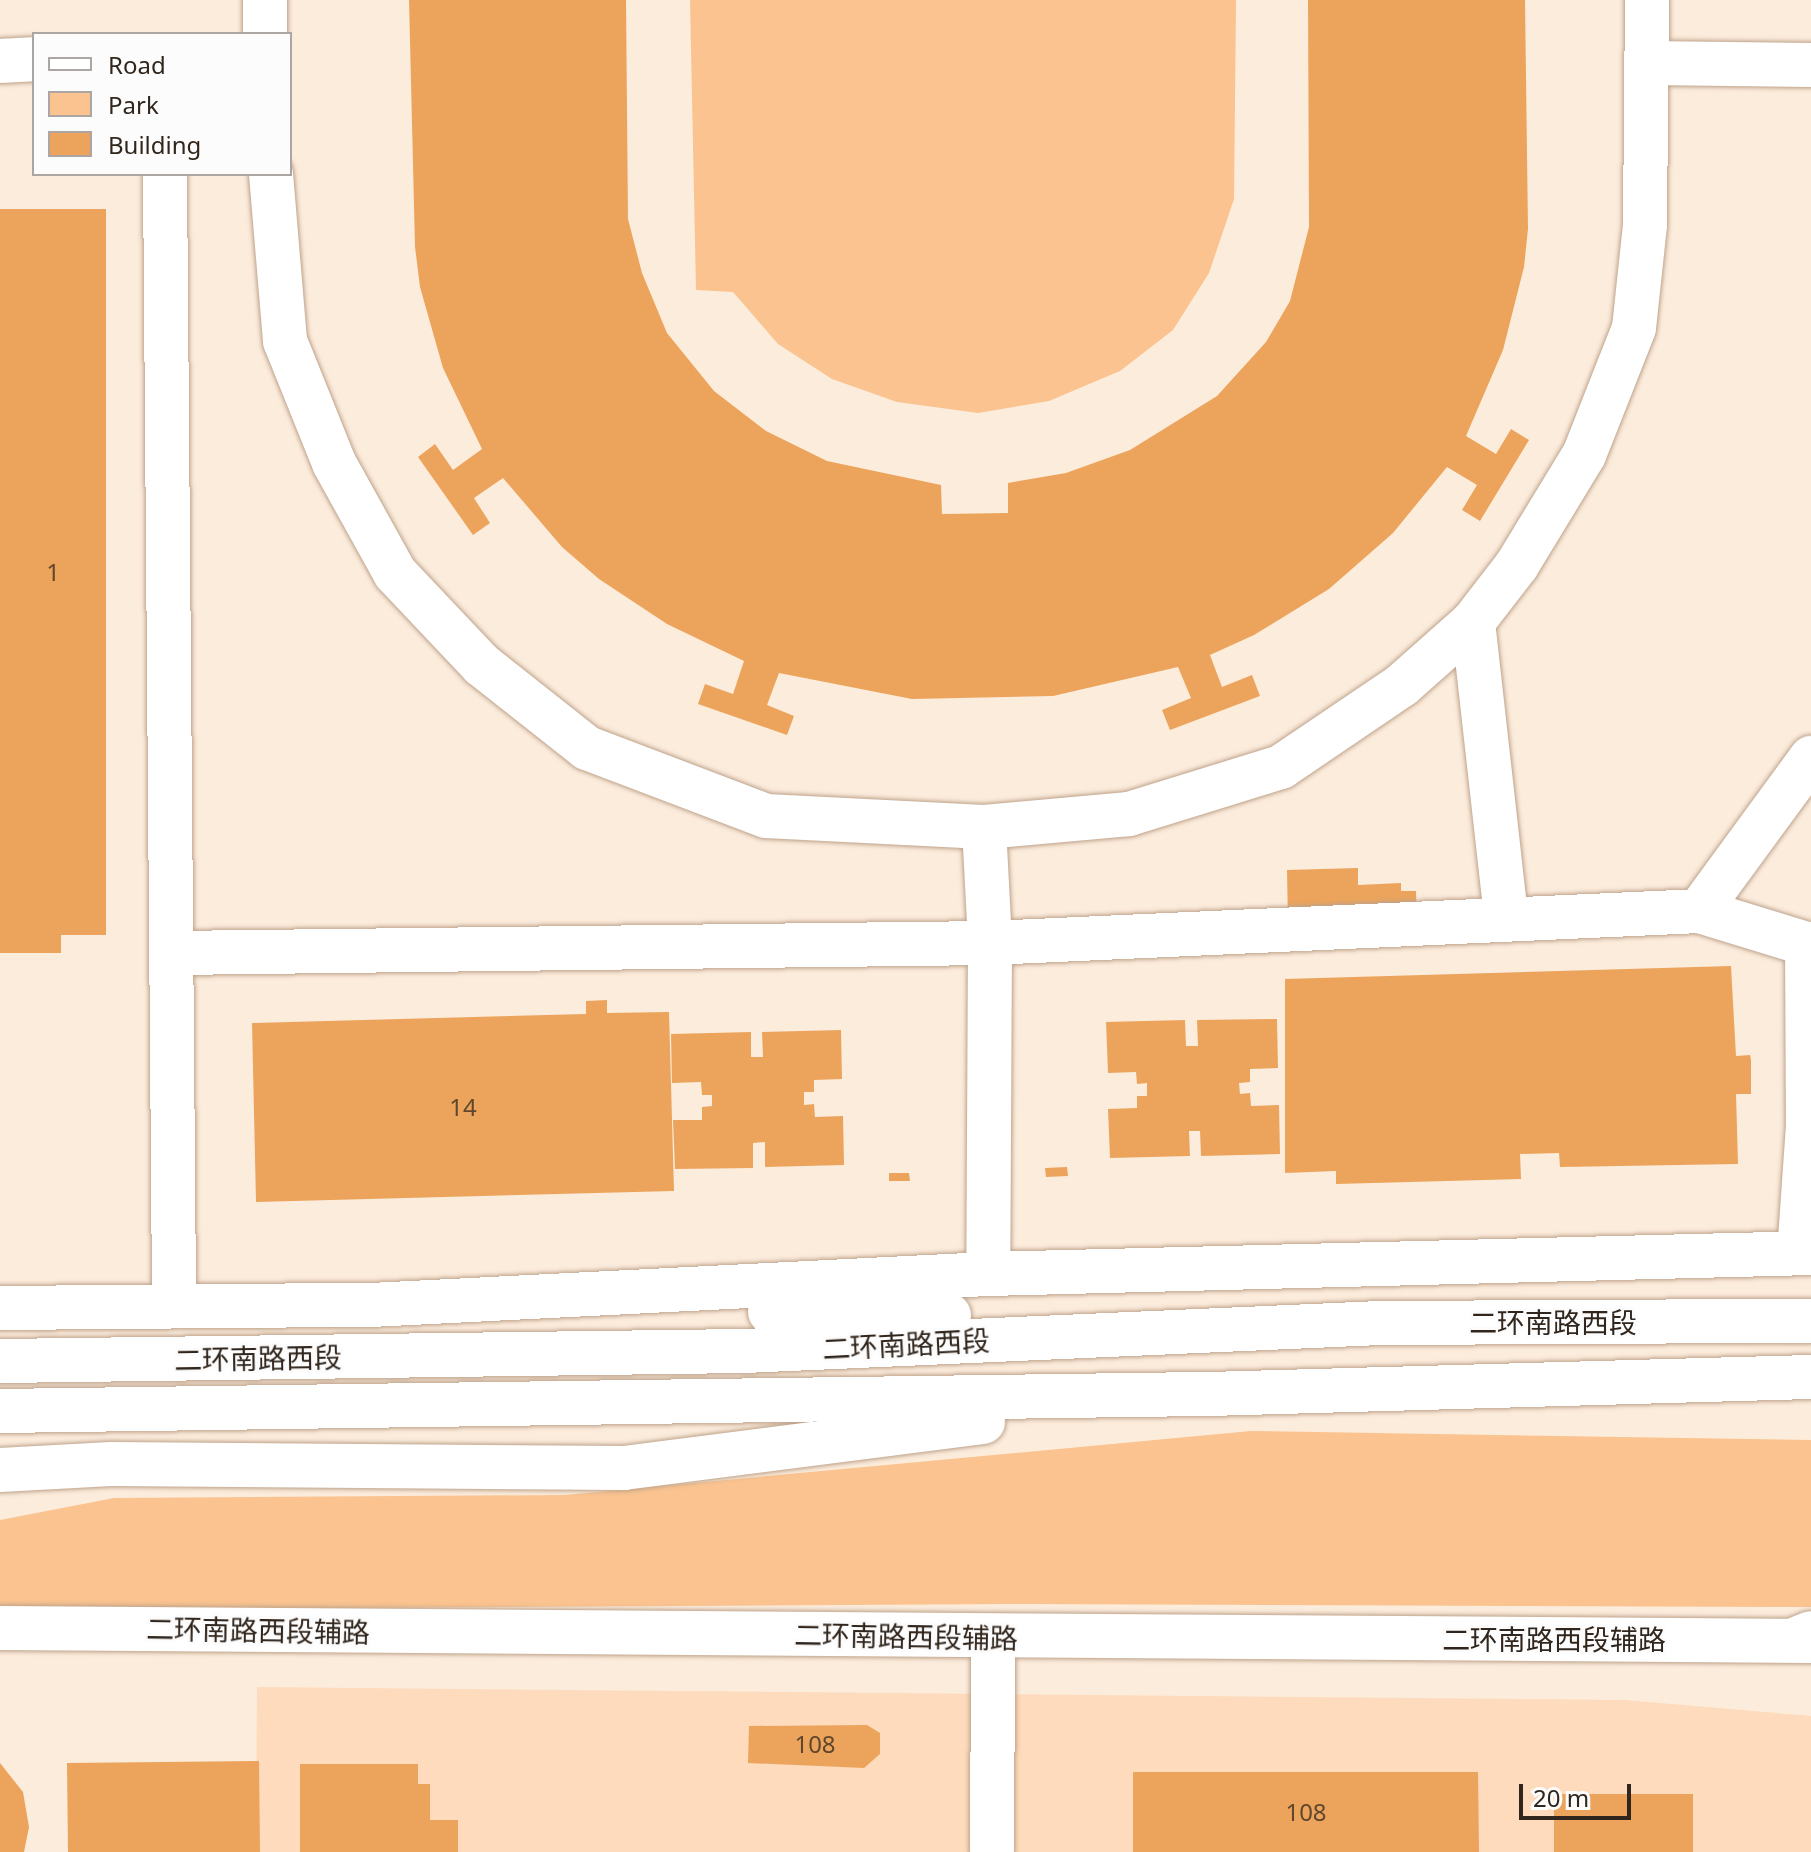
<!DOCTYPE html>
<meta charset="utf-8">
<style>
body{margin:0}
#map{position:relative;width:1811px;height:1852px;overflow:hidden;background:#fcecdc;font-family:"Noto Sans","Noto Sans SC",sans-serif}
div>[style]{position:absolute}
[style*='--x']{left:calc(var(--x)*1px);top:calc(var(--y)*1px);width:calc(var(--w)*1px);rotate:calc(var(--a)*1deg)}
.built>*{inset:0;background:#fddbbc}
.green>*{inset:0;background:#fac38f}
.building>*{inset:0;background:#eca45c}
.roads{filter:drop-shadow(0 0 2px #bea38b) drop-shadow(0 0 2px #bea38b)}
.minor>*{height:44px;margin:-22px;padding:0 22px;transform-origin:22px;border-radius:22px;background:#fff}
.major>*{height:44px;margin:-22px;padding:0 22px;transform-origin:22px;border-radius:22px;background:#fff}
.highway>*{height:44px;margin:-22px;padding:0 22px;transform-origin:22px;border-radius:22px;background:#fff}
span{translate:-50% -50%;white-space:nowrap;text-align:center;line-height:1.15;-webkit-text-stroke:6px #fcfcfc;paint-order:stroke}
.number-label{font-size:24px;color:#60462d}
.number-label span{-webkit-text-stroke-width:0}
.street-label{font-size:28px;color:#31261d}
.legend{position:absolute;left:32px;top:32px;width:260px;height:144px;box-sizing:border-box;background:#fcfcfc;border:2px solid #aba6a3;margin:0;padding:10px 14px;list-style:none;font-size:24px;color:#31261d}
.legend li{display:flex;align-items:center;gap:16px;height:40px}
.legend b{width:40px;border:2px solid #aba6a3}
.scale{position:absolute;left:1519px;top:1784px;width:112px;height:36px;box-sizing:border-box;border:4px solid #31261d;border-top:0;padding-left:10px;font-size:24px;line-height:28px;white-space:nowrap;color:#31261d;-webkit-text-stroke:6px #fcfcfc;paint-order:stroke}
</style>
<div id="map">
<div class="built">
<i style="clip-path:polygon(257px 1687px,1624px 1700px,1811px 1716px,1811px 1852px,256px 1852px)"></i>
</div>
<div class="green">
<i style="clip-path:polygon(690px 0,1236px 0,1234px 199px,1209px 273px,1173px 330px,1120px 371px,1049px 401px,978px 413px,897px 402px,832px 379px,778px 344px,733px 292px,696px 290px)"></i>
<i style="clip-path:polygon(1251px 1431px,1811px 1440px,1811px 1607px,1016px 1604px,0 1610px,0 1520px,114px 1498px,565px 1495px)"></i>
</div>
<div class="building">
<i style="clip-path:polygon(409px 0,626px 0,628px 219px,642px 273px,667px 333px,714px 391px,766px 431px,827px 461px,941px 485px,942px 514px,1008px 513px,1008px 483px,1066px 473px,1130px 450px,1217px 396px,1266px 342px,1290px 301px,1309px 227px,1308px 0,1525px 0,1528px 229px,1524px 267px,1503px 350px,1466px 436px,1496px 454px,1511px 429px,1529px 440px,1480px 521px,1462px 510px,1477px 485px,1447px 467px,1393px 533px,1329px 589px,1254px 635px,1210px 655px,1222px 687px,1252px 675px,1260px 696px,1170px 730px,1162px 710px,1191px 698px,1178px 667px,1053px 696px,912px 699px,779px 673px,767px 705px,794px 716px,787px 735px,698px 704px,705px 684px,733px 694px,744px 661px,667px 624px,599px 579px,562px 547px,503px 478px,474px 498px,490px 523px,473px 535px,418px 457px,435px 444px,453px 470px,482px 449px,443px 368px,420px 287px,415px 247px)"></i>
<i style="clip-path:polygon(0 209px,106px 209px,106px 935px,61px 935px,61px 953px,0 953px)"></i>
<i style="clip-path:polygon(1358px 868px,1358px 885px,1401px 883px,1401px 891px,1416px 891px,1417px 924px,1288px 926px,1287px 870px)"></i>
<i style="clip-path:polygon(1731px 966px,1736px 1056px,1750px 1055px,1751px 1060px,1751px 1094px,1736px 1094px,1738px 1164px,1560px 1167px,1559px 1153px,1520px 1154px,1521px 1179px,1336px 1184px,1336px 1171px,1285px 1173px,1285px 979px)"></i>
<i style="clip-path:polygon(607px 1000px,607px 1013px,669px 1012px,674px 1191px,256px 1202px,252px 1023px,586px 1014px,586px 1001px)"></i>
<i style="clip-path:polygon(1277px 1019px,1278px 1068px,1250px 1069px,1250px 1082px,1239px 1083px,1240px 1094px,1250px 1093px,1251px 1106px,1279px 1105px,1280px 1154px,1201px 1156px,1200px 1131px,1189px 1131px,1190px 1156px,1110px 1158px,1108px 1109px,1137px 1108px,1137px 1096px,1147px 1096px,1147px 1083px,1137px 1084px,1136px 1072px,1108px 1073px,1106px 1022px,1185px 1020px,1186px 1046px,1198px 1046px,1197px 1020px)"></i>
<i style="clip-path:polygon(841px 1030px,842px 1079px,814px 1080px,814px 1092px,804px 1092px,804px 1105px,814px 1104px,815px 1117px,843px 1116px,844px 1165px,765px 1167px,765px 1142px,753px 1143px,753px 1168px,675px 1169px,673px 1120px,702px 1120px,702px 1107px,712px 1106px,712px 1095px,702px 1095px,701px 1082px,672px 1083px,671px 1034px,751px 1032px,751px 1057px,763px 1057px,762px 1032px)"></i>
<i style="clip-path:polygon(1067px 1167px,1068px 1176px,1046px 1177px,1045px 1168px)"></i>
<i style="clip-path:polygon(889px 1173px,909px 1173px,910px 1181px,889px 1181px)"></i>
<i style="clip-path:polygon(867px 1725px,880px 1733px,880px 1754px,864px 1768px,748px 1763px,749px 1726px)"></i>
<i style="clip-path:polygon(259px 1761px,260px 1852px,68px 1852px,67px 1763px)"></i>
<i style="clip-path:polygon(0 1763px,23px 1792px,29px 1827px,24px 1852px,0 1852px)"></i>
<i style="clip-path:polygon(300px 1764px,418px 1764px,418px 1784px,430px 1784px,430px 1820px,458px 1820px,458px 1852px,300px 1852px)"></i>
<i style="clip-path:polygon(1133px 1772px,1478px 1772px,1479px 1852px,1133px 1852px)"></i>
<i style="clip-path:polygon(1554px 1794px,1693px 1794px,1693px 1852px,1554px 1852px)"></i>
</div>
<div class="roads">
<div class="minor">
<i style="--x:265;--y:0;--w:34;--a:90"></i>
<i style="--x:0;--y:61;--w:34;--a:-3"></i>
<i style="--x:1649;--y:63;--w:162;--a:0.7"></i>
<i style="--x:165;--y:174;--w:1132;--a:89.54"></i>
<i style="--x:271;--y:174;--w:168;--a:85.2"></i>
<i style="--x:285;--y:341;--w:131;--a:68.1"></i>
<i style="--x:334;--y:463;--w:126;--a:61"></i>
<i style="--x:395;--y:573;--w:127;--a:46.6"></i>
<i style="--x:482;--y:665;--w:134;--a:38.3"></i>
<i style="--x:587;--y:748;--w:191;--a:20.8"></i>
<i style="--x:766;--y:816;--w:218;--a:2.9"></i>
<i style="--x:984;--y:827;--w:146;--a:-5.1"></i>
<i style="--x:1129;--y:814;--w:159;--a:-17.2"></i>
<i style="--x:1281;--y:767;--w:146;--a:-34.1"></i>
<i style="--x:1402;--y:685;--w:95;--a:-41.6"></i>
<i style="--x:1473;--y:622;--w:72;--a:-52.3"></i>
<i style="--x:1517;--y:565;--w:129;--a:-58.7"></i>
<i style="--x:1584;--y:455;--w:136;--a:-68.5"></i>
<i style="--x:1634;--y:328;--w:104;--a:-83.9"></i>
<i style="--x:1645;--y:225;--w:225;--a:-89.5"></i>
<i style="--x:1473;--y:622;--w:296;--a:83.6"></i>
<i style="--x:984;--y:827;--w:116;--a:87"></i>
<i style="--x:990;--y:943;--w:331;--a:90.3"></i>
<i style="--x:1699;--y:911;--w:113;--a:17"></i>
<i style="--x:1807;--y:944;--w:181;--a:89.7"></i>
<i style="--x:1808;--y:1125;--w:128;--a:94"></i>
<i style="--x:172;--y:953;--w:818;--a:-0.7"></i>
<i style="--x:990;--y:943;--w:710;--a:-2.58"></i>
<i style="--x:1699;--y:911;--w:190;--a:-53.8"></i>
<i style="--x:992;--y:1852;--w:215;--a:-89.7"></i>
</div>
<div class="major">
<i style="--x:0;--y:1628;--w:1811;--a:0.41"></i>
</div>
<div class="highway">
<i style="--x:0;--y:1308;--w:371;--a:-0.5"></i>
<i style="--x:371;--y:1305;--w:618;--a:-2.88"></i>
<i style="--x:988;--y:1274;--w:823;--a:-1.46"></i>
<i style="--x:770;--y:1312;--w:179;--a:1"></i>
<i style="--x:0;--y:1361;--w:744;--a:-0.77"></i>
<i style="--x:744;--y:1351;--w:637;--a:-2.52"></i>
<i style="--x:1380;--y:1323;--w:431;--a:-0.3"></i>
<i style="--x:0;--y:1411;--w:1209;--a:-0.81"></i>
<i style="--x:1209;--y:1394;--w:602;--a:-1.62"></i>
<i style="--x:0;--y:1470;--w:111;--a:-3.1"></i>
<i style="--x:111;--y:1464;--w:513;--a:0.45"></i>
<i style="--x:624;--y:1468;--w:362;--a:-7.3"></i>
<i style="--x:1794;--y:1640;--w:18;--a:-22"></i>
</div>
</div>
<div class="number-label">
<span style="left:53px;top:572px">1</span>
<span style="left:463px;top:1107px">14</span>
<span style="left:815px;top:1744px">108</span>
<span style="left:1306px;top:1812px">108</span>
</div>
<div class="street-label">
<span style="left:1553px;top:1322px">二环南路西段</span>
<span style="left:906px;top:1344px;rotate:-3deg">二环南路西段</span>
<span style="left:258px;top:1358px;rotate:-1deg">二环南路西段</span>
<span style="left:258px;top:1630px;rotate:1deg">二环南路西段辅路</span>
<span style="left:906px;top:1636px;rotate:1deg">二环南路西段辅路</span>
<span style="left:1554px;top:1639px">二环南路西段辅路</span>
</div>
<ul class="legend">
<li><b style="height:10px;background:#fff"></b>Road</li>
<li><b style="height:22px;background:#fac38f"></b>Park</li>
<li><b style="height:22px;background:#eca45c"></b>Building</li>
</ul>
<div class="scale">20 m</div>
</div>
